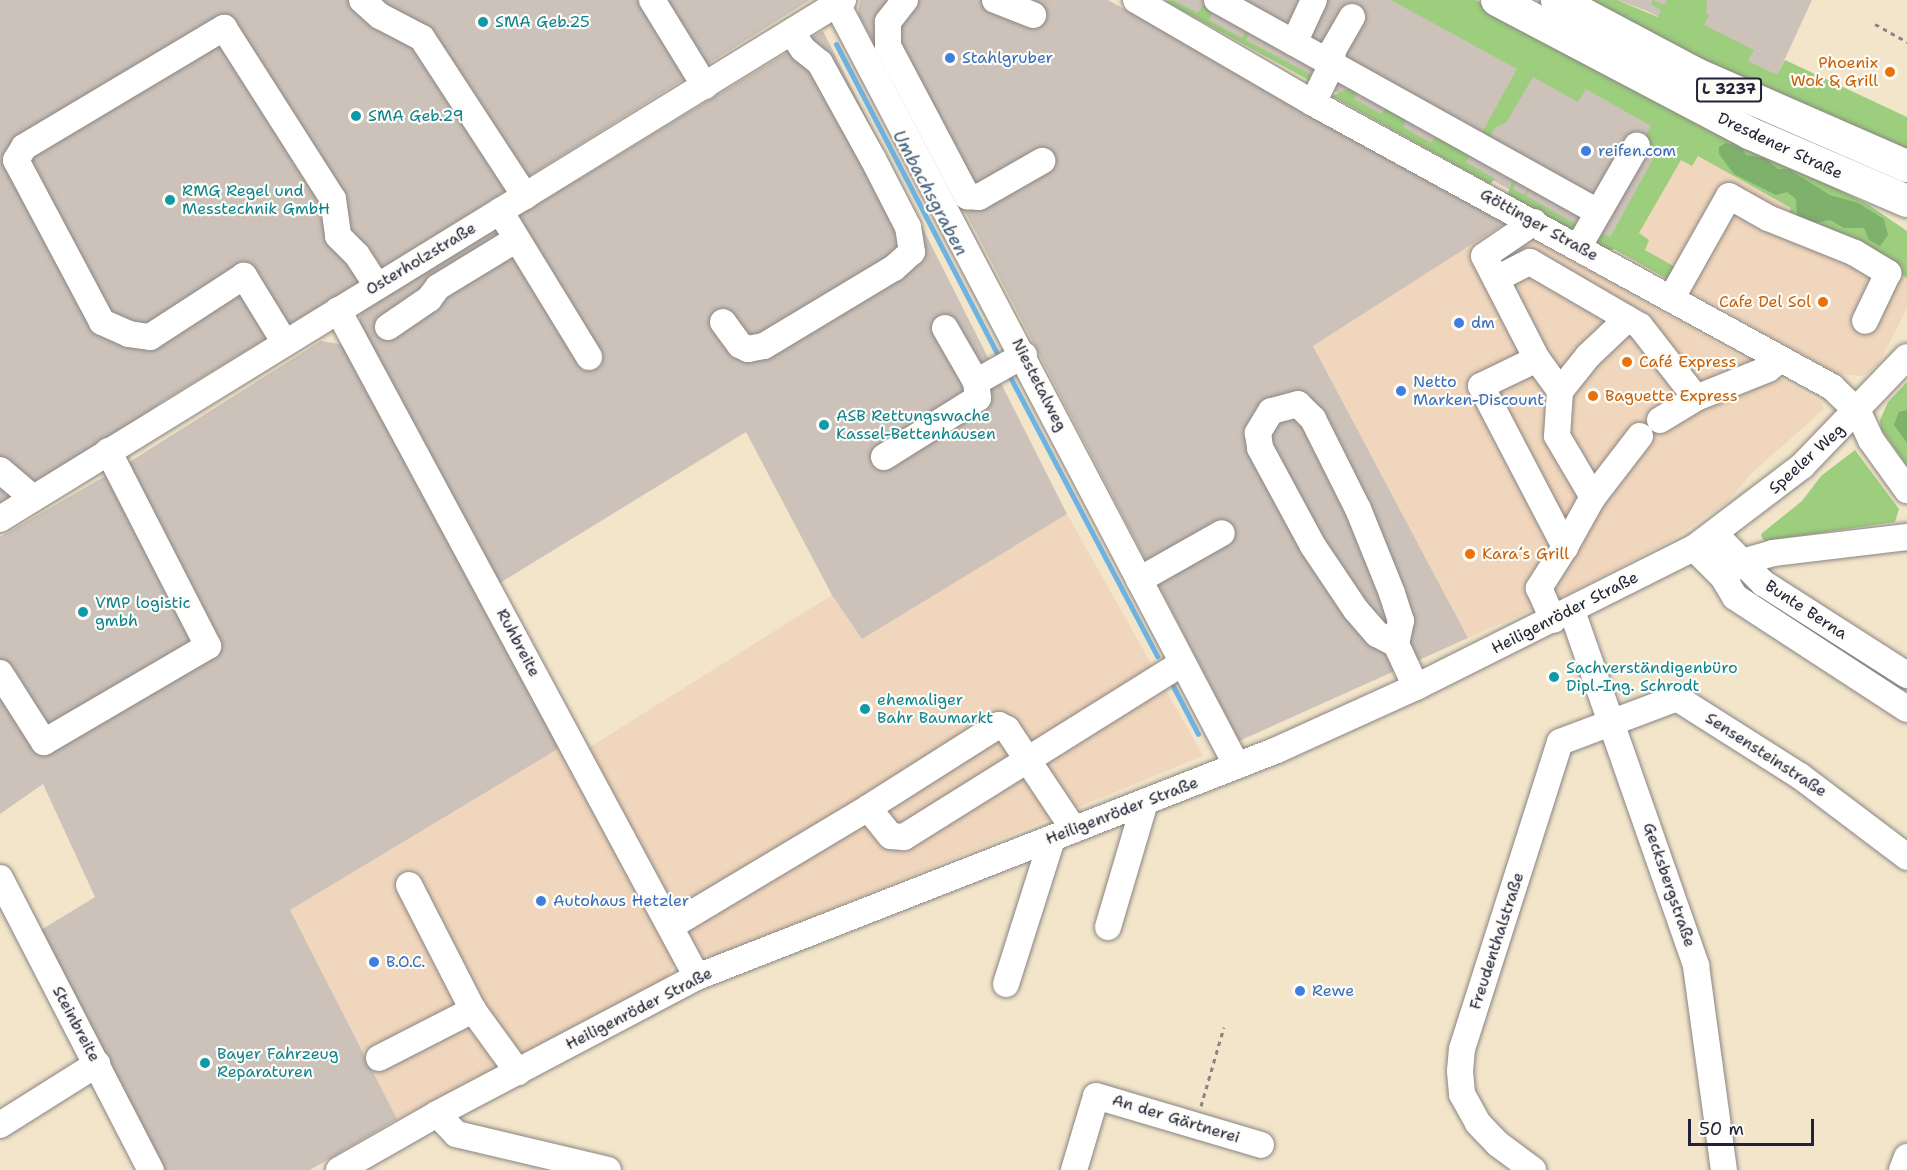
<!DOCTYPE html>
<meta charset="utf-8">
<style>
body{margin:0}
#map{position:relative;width:1907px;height:1170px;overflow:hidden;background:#f2e5ca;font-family:"Shantell Sans",sans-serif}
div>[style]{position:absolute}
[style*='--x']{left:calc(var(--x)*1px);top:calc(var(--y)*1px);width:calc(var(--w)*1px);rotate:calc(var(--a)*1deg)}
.built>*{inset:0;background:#efd6bc}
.industrial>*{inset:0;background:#cdc2b9}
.green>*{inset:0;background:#9cce7d}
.forest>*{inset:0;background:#7db16c}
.stream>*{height:5px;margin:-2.5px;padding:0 2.5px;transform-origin:2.5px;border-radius:2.5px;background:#6db3e3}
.path>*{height:3px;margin-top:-1.5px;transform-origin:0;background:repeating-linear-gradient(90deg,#8a8482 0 4.5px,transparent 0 9px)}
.roads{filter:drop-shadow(0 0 2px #8a8482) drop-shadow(0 0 2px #8a8482)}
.minor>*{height:26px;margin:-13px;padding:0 13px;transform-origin:13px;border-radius:13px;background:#fff}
.major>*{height:32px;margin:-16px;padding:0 16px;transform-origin:16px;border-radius:16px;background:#fff}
.dots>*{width:16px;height:16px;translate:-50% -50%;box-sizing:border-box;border:3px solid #fdfcf7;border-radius:50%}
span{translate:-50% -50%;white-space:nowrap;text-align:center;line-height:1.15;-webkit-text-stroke:4.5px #fdfcf7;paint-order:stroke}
.shield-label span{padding:2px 4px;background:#fdfcf7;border:2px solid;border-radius:4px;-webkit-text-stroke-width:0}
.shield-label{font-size:15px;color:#22223b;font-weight:700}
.culture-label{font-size:16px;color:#0d838f}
.left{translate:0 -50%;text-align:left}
.shop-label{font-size:16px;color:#366cbe}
.food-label{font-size:16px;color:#c56008}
.right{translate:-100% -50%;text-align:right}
.street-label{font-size:16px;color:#22223b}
.water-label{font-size:18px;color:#405c7e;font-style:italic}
.scale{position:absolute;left:1688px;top:1119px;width:126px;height:27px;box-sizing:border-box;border:3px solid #22223b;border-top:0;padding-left:8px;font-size:18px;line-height:21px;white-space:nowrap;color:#22223b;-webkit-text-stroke:4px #fdfcf7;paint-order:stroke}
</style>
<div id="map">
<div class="built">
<i style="clip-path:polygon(1670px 130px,1907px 271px,1907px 308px,1878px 365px,1863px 376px,1838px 374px,1606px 244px)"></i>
<i style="clip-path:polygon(1505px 223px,1821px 402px,1824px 409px,1752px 473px,1726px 503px,1670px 541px,1570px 593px,1468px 638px,1313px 346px)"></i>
<i style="clip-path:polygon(1067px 514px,1203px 756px,713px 957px,697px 952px,587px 749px,832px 595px,862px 638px)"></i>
<i style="clip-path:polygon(561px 747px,676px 961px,665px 981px,397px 1119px,290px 910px)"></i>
</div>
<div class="industrial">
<i style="clip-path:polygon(0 0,810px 0,394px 261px,160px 403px,131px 427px,0 504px)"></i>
<i style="clip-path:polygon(860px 0,1108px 0,1505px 223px,1313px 346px,1468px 638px,1239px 741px,977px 234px,858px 14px)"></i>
<i style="clip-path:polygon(1173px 0,1444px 0,1670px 130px,1606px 244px)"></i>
<i style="clip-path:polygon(1617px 0,1812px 0,1777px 76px,1647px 11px)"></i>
<i style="clip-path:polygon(823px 31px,1067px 514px,862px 639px,832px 595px,746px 432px,500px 583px,359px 326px,361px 311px)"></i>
<i style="clip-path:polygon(321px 341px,346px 345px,561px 747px,290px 910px,397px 1119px,310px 1170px,164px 1170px,41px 930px,95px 897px,43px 784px,0 814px,0 537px,131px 461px)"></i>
</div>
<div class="green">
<i style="clip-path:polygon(1173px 0,1198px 13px,1203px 5px,1213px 10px,1209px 20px,1242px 38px,1247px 30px,1250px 31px,1246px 40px,1310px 74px,1312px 82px,1165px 1px)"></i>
<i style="clip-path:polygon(1391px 0,1476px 0,1620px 79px,1869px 205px,1907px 231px,1907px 278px,1821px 227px,1785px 222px,1791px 208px,1698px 156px,1692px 166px,1681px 160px,1639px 233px,1649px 240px,1645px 250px,1677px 268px,1673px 282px,1614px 249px,1608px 251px,1593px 242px,1601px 233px,1610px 237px,1658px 150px,1643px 140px,1651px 126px,1586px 89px,1578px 102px,1533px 77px,1506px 123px,1496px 127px,1489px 138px,1481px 134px,1517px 69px)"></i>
<i style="clip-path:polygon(1579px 0,1617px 0,1658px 17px,1661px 10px,1651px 4px,1653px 0,1664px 5px,1667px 0,1707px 0,1706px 13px,1709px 15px,1704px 25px,1754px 50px,1748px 61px,1777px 75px,1785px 60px,1907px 117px,1907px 154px,1853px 132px)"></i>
<i style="clip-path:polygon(1354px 86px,1359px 88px,1354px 99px,1381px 114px,1387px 106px,1409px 115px,1403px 127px,1431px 143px,1438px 132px,1472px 151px,1466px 162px,1495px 179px,1490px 184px,1332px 96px)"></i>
<i style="clip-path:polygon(1515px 175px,1519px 177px,1513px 189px,1524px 195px,1532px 184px,1526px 196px,1578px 225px,1574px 233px,1507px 195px)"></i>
<i style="clip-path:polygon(1907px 382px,1907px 466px,1881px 429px,1880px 420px,1888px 402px)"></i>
<i style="clip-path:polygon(1855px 450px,1899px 509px,1895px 522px,1765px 541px,1762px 538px,1761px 534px,1802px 501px,1821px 476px)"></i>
</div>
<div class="forest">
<i style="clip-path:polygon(1726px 143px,1741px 147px,1746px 155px,1765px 158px,1778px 169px,1788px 169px,1830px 195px,1858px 203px,1884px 219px,1888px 235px,1880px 246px,1869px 240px,1864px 228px,1844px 228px,1830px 220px,1809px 224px,1797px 219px,1796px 199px,1787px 192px,1776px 195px,1734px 174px,1719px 154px,1719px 147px)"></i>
<i style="clip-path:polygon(1907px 410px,1907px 443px,1894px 425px,1899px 412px)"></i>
</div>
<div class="stream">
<i style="--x:836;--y:44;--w:351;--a:62.5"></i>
<i style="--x:1009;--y:375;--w:318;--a:62.2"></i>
<i style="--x:1173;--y:686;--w:54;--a:62.5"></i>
</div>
<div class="path">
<i style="--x:1875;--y:24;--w:37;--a:29"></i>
<i style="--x:1201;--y:1106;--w:82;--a:-73.8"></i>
</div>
<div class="roads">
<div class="minor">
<i style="--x:362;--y:0;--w:24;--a:42"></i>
<i style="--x:380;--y:16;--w:47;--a:27.6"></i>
<i style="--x:422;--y:38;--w:189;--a:56.9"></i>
<i style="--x:652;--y:0;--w:101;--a:58.4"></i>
<i style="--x:905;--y:0;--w:28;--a:128"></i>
<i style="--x:888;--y:22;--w:24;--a:90"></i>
<i style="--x:888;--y:46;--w:170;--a:62.2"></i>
<i style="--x:967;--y:196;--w:12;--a:5"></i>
<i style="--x:979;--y:197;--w:73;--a:-29.7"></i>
<i style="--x:995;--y:0;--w:41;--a:21.5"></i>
<i style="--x:1136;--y:0;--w:205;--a:30.2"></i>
<i style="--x:1313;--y:103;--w:592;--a:28.69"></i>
<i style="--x:1832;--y:387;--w:36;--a:44"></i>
<i style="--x:1858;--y:412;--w:31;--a:65"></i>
<i style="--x:1871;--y:440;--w:62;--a:54.2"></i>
<i style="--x:1217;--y:0;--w:132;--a:29.1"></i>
<i style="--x:1332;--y:64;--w:43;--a:116"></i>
<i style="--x:838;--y:6;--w:858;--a:62.3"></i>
<i style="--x:1352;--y:17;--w:38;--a:120"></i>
<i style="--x:1333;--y:50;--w:14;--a:94"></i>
<i style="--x:1332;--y:64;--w:304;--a:29.1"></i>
<i style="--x:1294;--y:43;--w:47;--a:-65.1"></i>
<i style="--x:500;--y:211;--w:171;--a:58.6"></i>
<i style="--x:1534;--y:222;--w:60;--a:145.8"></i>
<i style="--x:1484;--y:256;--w:116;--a:62.8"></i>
<i style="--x:1537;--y:359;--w:62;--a:154.3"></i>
<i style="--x:1481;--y:386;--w:182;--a:62.4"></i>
<i style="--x:1565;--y:547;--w:49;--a:122.4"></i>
<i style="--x:1539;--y:588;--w:35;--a:66"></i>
<i style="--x:1579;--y:246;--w:116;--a:-60.1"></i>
<i style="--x:1496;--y:279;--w:38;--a:-27"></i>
<i style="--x:1530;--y:262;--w:127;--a:30.2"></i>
<i style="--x:1640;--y:326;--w:91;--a:52.1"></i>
<i style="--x:1671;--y:299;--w:118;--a:-60.6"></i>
<i style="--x:1729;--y:196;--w:45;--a:29.4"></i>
<i style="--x:1768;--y:218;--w:94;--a:21.9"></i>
<i style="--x:1855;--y:253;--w:39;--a:31"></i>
<i style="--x:1888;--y:273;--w:53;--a:115.6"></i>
<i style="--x:338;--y:310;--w:757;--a:61.71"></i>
<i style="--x:723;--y:322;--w:29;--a:54"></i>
<i style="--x:740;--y:345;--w:9;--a:27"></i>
<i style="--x:748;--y:349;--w:16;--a:-11"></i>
<i style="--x:764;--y:346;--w:152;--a:-31"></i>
<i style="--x:894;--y:268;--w:24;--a:-42"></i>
<i style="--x:912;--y:252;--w:25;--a:-99"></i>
<i style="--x:908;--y:227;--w:76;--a:-117.2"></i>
<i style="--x:873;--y:159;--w:110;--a:-118.9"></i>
<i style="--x:820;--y:63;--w:22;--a:-141"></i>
<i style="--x:803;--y:49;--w:19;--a:-125"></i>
<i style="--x:388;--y:327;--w:50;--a:-34.3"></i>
<i style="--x:429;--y:299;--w:15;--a:-53"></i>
<i style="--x:438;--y:287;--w:92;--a:-31.3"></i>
<i style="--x:945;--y:328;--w:62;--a:60.1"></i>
<i style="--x:976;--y:382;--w:55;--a:-29.4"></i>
<i style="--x:285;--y:343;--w:79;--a:-121.5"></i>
<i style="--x:244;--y:276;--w:112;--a:147"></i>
<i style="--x:150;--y:337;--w:21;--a:-172"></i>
<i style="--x:129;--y:334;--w:30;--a:-156"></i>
<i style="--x:102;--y:322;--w:183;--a:-118"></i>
<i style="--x:16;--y:160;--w:15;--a:-58"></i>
<i style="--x:24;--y:147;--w:233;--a:-30.8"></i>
<i style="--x:224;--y:28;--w:203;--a:57.5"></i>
<i style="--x:333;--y:199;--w:37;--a:82"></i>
<i style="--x:338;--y:236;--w:27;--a:45"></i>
<i style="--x:357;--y:255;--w:37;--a:57"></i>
<i style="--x:1537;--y:359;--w:39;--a:54"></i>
<i style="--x:1560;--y:391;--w:45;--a:93.8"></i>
<i style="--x:1557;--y:436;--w:71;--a:59.5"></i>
<i style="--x:1560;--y:391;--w:45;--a:-51.3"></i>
<i style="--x:1588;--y:356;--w:54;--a:-43.5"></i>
<i style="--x:1660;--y:420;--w:42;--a:-31.4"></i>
<i style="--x:1696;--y:398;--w:78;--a:-21.9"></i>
<i style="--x:1768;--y:369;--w:16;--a:-38"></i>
<i style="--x:884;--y:457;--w:111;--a:-32.1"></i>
<i style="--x:978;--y:398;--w:16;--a:-97"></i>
<i style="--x:0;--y:470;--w:43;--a:40.3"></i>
<i style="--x:0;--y:519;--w:990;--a:-31.62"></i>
<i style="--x:1715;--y:534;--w:69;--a:45.6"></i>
<i style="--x:1763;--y:583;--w:171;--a:32.6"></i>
<i style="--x:1565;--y:547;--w:57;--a:-60.8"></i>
<i style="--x:1593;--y:497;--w:77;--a:-52.4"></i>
<i style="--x:1694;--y:548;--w:41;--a:45"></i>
<i style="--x:1723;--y:577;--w:23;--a:59"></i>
<i style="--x:1735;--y:597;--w:205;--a:33.1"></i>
<i style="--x:1730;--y:571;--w:15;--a:-37"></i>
<i style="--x:1742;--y:562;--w:32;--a:-16"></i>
<i style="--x:1773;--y:553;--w:135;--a:-6.8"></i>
<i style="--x:1139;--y:580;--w:95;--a:-29.5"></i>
<i style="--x:1572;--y:611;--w:376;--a:70.7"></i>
<i style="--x:1696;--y:966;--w:206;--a:82.2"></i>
<i style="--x:1396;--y:644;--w:24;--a:-78"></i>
<i style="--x:1401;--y:621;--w:29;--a:-108"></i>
<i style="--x:1392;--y:593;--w:91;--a:-112"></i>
<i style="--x:1358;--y:509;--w:101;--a:-116.6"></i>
<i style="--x:1313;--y:419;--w:21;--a:-135"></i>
<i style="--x:1298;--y:404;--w:28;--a:165"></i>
<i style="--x:1271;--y:411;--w:26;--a:121"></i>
<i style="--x:1258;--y:433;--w:15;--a:82"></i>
<i style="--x:1260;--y:448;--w:111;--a:61.6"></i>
<i style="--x:1313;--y:546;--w:77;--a:56.1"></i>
<i style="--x:1356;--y:610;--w:32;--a:49"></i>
<i style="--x:1377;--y:634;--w:21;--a:28"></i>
<i style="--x:1396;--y:644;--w:47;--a:65.1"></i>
<i style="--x:0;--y:673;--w:82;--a:57.5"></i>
<i style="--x:44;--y:742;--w:190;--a:-30.3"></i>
<i style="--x:208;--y:646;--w:219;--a:-117.1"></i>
<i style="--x:868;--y:808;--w:155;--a:-32.4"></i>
<i style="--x:999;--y:725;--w:9;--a:27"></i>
<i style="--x:1007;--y:729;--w:121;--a:56.4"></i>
<i style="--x:0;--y:878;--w:329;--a:62.7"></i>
<i style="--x:409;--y:885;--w:140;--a:62.9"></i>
<i style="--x:473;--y:1010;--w:77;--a:54"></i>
<i style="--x:671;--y:926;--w:230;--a:-30.9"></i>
<i style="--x:868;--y:808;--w:36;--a:51"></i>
<i style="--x:891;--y:836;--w:13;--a:4"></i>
<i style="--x:904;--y:837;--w:328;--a:-32"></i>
<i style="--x:1108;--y:927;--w:130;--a:-73.5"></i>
<i style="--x:1006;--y:984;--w:152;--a:-72.4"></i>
<i style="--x:379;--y:1058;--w:106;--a:-27.1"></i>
<i style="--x:437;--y:1114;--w:28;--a:46"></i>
<i style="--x:456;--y:1134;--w:156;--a:13.3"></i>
<i style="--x:0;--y:1125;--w:115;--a:-32.2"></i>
<i style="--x:339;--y:1170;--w:113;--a:-29.7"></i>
<i style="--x:437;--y:1114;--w:294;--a:-27.8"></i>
<i style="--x:697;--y:977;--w:623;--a:-21.37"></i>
<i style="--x:1277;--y:750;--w:153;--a:-24.4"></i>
<i style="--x:1416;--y:687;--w:311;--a:-26.6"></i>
<i style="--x:1694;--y:548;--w:136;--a:-37.2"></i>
<i style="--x:1802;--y:466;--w:151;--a:-46.1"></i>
<i style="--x:1074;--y:1170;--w:77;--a:-73.4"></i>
<i style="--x:1096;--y:1096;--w:172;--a:16.5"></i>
<i style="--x:1533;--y:1170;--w:44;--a:-143.4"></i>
<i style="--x:1498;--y:1144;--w:29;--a:-134"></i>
<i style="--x:1478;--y:1123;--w:33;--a:-119"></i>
<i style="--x:1462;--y:1094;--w:23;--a:-95"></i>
<i style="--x:1460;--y:1071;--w:22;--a:-85"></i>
<i style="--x:1462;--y:1049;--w:322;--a:-72.3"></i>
<i style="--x:1560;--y:742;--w:125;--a:-20.6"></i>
<i style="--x:1677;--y:698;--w:146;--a:32.4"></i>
<i style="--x:1800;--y:776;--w:134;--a:37.1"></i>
<i style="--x:1902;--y:1170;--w:14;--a:-69"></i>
</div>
<div class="major">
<i style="--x:1497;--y:0;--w:285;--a:27.8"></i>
<i style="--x:1749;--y:133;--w:172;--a:23.3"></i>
<i style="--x:1557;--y:0;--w:157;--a:28"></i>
<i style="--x:1696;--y:74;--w:230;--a:23.6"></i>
</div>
</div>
<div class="dots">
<i style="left:483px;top:22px;background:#0f9aa8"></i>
<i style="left:950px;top:58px;background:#3f7fe0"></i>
<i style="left:1890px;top:72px;background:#e8710a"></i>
<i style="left:356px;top:116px;background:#0f9aa8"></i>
<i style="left:1586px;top:151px;background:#3f7fe0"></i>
<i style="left:170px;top:200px;background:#0f9aa8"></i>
<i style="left:1823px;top:302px;background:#e8710a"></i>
<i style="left:1459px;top:323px;background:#3f7fe0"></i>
<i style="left:1627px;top:362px;background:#e8710a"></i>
<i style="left:1401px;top:391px;background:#3f7fe0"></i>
<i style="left:1593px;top:396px;background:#e8710a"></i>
<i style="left:824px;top:425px;background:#0f9aa8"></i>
<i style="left:1470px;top:554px;background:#e8710a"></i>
<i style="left:83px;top:612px;background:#0f9aa8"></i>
<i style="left:1554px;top:677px;background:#0f9aa8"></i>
<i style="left:865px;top:709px;background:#0f9aa8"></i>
<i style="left:541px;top:901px;background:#3f7fe0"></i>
<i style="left:374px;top:962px;background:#3f7fe0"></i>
<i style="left:1300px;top:991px;background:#3f7fe0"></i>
<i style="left:205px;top:1063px;background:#0f9aa8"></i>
</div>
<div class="shield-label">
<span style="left:1729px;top:90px">L 3237</span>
</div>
<div class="culture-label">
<span class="left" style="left:495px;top:22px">SMA Geb.25</span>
<span class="left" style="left:368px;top:116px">SMA Geb.29</span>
<span class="left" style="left:182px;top:200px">RMG Regel und<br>Messtechnik GmbH</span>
<span class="left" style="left:836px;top:425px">ASB Rettungswache<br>Kassel-Bettenhausen</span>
<span class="left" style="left:95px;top:612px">VMP logistic<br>gmbh</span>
<span class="left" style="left:1566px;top:677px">Sachverständigenbüro<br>Dipl.-Ing. Schrodt</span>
<span class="left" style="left:877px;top:709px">ehemaliger<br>Bahr Baumarkt</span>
<span class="left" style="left:217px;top:1063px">Bayer Fahrzeug<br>Reparaturen</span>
</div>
<div class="shop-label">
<span class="left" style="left:962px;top:58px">Stahlgruber</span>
<span class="left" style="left:1598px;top:151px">reifen.com</span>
<span class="left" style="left:1471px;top:323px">dm</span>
<span class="left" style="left:1413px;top:391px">Netto<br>Marken-Discount</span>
<span class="left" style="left:553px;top:901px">Autohaus Hetzler</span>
<span class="left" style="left:386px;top:962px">B.O.C.</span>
<span class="left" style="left:1312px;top:991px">Rewe</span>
</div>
<div class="food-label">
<span class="right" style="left:1878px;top:72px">Phoenix<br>Wok &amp; Grill</span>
<span class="right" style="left:1811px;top:302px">Cafe Del Sol</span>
<span class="left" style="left:1639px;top:362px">Café Express</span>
<span class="left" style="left:1605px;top:396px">Baguette Express</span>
<span class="left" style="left:1482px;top:554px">Kara´s Grill</span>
</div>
<div class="street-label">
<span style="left:1780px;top:146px;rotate:25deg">Dresdener Straße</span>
<span style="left:1539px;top:225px;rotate:29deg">Göttinger Straße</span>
<span style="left:421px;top:259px;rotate:-31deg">Osterholzstraße</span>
<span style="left:1039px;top:385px;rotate:63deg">Niestetalweg</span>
<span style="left:1807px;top:459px;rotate:-42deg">Speeler Weg</span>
<span style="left:1806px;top:610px;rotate:33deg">Bunte Berna</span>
<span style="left:1565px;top:613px;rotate:-27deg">Heiligenröder Straße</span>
<span style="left:518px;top:643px;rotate:62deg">Ruhbreite</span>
<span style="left:1766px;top:755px;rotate:33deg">Sensensteinstraße</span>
<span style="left:1122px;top:811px;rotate:-21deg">Heiligenröder Straße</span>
<span style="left:1669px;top:885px;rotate:71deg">Gecksbergstraße</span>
<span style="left:1497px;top:941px;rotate:-72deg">Freudenthalstraße</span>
<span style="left:639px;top:1009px;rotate:-27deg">Heiligenröder Straße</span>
<span style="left:76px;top:1024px;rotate:62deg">Steinbreite</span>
<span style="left:1176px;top:1119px;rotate:17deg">An der Gärtnerei</span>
</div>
<div class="water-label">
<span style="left:930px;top:193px;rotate:62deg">Umbachsgraben</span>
</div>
<div class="scale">50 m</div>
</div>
